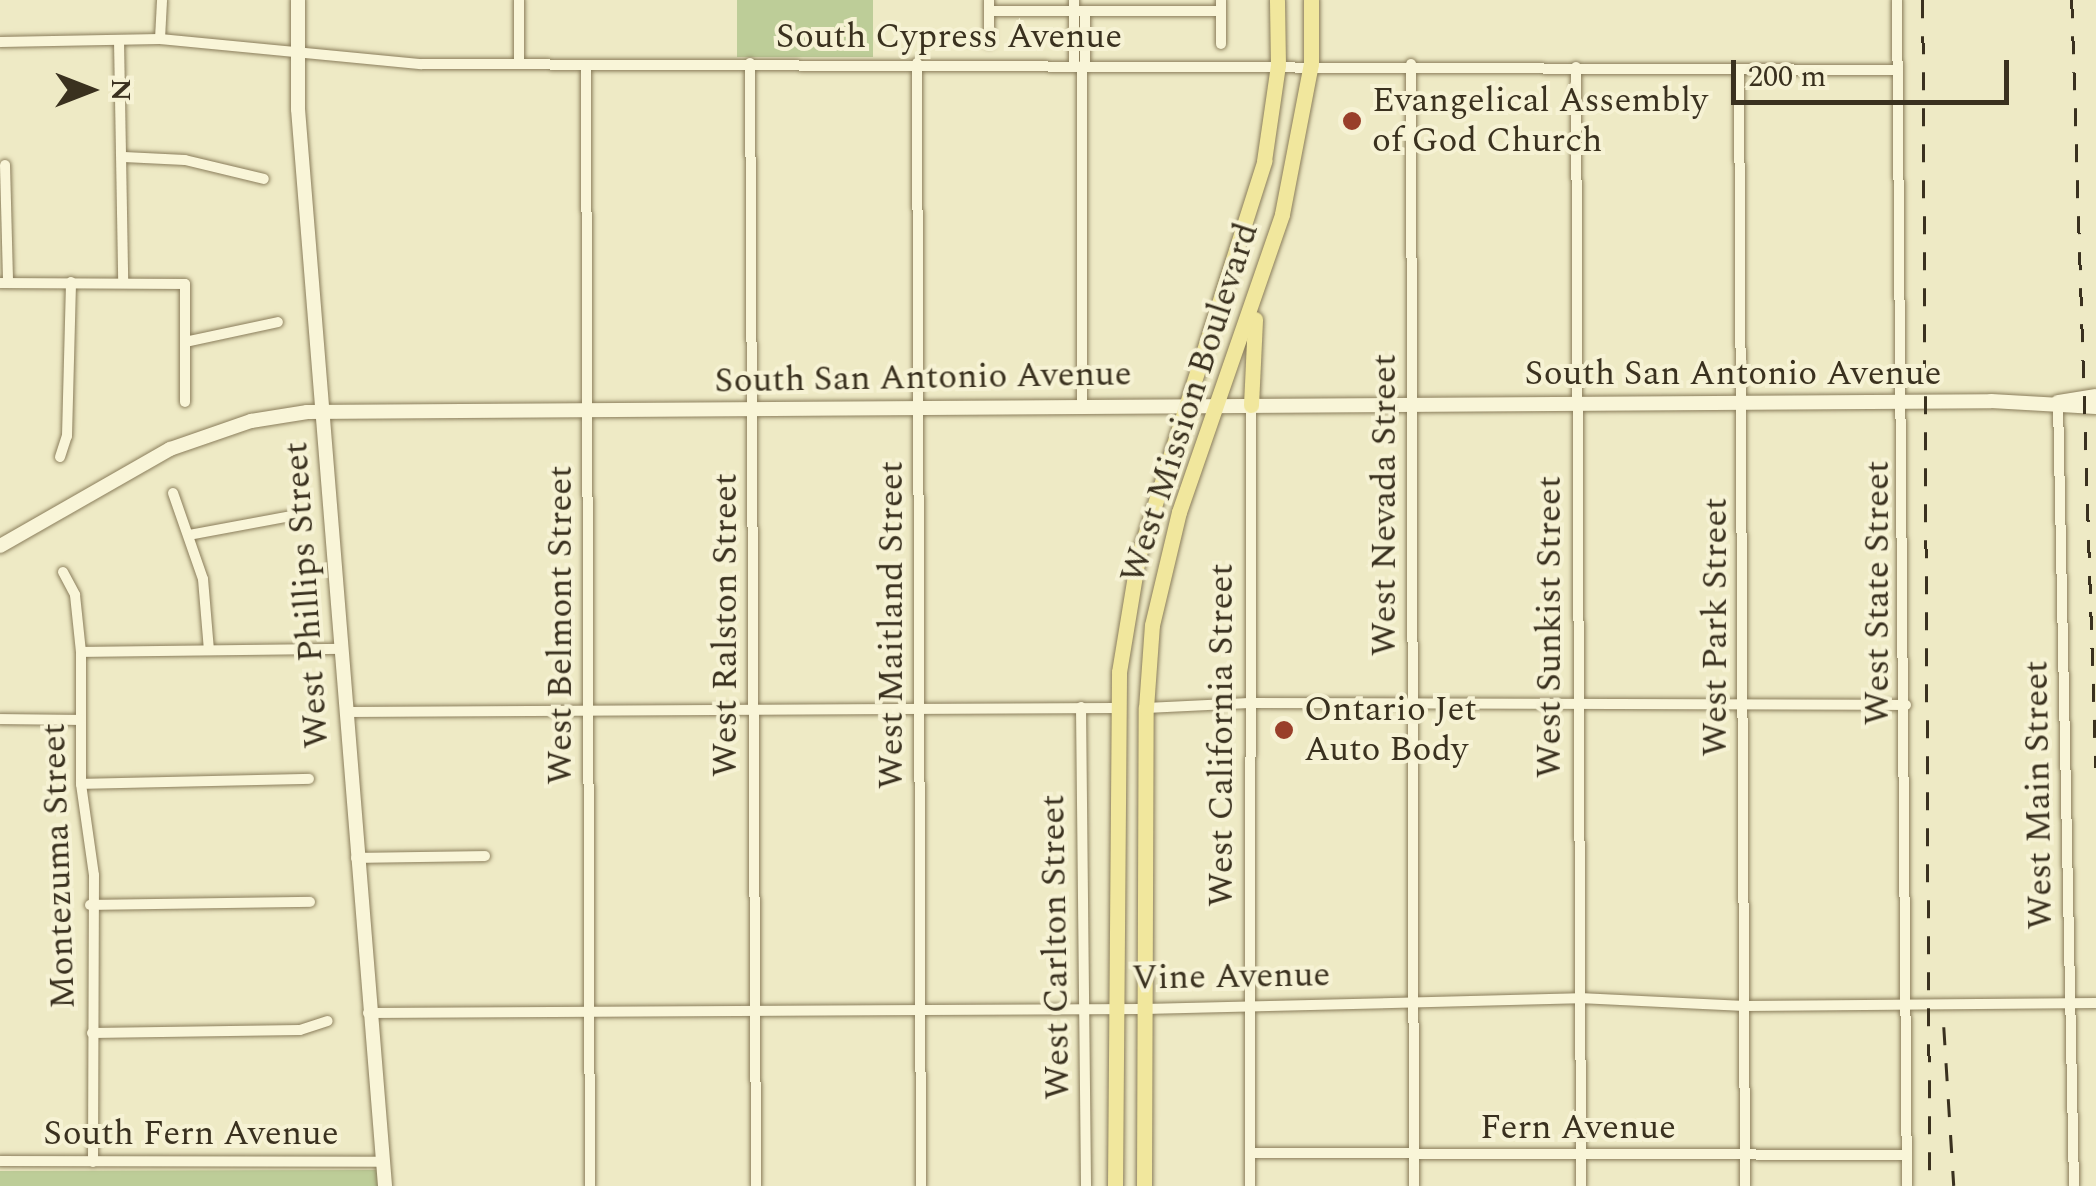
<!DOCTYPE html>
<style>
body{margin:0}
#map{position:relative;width:2096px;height:1186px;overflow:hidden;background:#eeeac5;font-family:Spectral,serif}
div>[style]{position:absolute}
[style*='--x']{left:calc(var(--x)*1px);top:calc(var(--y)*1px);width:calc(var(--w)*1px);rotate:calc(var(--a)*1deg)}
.green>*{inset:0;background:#bdcd98}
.roads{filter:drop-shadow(0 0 2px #8a7d5b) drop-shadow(0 0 2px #8a7d5b)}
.street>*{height:10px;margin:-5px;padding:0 5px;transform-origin:5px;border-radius:5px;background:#f9f5d8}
.secondary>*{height:14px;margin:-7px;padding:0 7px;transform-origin:7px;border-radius:7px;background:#f9f5d8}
.primary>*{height:15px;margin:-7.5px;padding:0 7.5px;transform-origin:7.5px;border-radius:7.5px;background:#f1e79d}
.rail>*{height:2.5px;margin-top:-1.25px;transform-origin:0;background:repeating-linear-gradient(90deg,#3a311f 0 18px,transparent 0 36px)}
.dots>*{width:28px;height:28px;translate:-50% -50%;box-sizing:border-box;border:5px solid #f6f2d4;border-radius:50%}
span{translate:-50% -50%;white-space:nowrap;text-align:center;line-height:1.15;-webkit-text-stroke:8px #f6f2d4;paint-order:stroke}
.street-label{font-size:35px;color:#3a311f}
.poi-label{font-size:35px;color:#3a311f}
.left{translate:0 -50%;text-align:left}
.north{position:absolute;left:40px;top:40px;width:100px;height:100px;-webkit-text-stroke:8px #f6f2d4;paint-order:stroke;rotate:90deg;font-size:28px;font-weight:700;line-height:40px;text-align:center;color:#3a311f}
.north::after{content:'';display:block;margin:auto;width:35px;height:45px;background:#3a311f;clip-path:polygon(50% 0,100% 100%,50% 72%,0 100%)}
.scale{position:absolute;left:1731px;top:60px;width:278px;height:45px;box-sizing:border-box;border:5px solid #3a311f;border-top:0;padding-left:12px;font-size:30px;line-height:35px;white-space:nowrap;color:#3a311f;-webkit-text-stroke:8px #f6f2d4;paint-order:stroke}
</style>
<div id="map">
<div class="green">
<i style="clip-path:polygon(737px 0,873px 0,873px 57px,737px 57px)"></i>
<i style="clip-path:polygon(377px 1170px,378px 1186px,0 1186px,0 1171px)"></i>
</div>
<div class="roads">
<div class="street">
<i style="--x:989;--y:0;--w:43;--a:90"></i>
<i style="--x:1074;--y:0;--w:66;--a:90"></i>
<i style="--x:1897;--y:0;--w:1186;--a:89.52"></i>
<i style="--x:989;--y:11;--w:232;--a:0"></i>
<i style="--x:160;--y:39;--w:39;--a:-87"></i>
<i style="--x:119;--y:40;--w:240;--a:89"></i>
<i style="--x:0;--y:42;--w:160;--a:-1.1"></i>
<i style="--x:160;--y:39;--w:263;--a:5.5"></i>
<i style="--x:422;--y:64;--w:1476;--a:0.23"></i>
<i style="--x:1221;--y:44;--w:44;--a:-90"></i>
<i style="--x:750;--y:63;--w:1123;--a:89.69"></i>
<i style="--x:917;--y:63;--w:1123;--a:89.8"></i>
<i style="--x:519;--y:64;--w:64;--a:-90"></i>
<i style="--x:1411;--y:64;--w:1122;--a:89.85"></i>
<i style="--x:586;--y:65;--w:1121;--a:89.8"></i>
<i style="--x:1082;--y:66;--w:338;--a:90"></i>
<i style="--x:1085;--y:66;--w:55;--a:-90"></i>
<i style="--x:1576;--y:67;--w:1119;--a:89.74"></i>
<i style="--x:1739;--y:69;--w:1117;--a:89.69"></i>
<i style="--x:124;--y:157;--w:61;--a:2.8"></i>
<i style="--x:185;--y:160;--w:81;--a:13.5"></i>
<i style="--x:5;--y:165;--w:117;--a:88.5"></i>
<i style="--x:0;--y:283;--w:185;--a:0.3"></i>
<i style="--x:185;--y:284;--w:118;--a:90"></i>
<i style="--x:185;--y:342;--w:95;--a:-12.1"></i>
<i style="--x:2058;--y:402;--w:784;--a:88.83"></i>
<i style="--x:60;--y:457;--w:22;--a:-72"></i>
<i style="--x:67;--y:436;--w:154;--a:-88.5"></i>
<i style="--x:173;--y:493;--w:91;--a:70.8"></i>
<i style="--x:203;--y:579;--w:71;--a:85.2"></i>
<i style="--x:189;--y:535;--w:105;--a:-10.5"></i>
<i style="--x:63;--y:572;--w:26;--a:62"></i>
<i style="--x:75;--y:595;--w:57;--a:84"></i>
<i style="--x:81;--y:652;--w:132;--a:90"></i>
<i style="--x:81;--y:784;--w:92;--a:81.9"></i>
<i style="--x:94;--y:875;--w:287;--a:90.2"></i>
<i style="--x:81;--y:652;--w:261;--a:-0.7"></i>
<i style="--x:1081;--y:707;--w:479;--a:89.4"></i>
<i style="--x:1146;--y:708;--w:103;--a:-2.8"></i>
<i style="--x:1249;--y:703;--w:657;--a:0.17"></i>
<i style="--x:346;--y:712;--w:770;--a:-0.3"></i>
<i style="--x:0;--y:719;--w:80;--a:0.7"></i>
<i style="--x:81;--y:784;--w:228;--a:-1.3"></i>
<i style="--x:356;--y:858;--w:129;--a:-0.9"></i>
<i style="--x:90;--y:905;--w:220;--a:-0.8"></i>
<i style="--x:368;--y:1013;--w:776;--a:-0.3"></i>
<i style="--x:1144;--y:1009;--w:435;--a:-1.4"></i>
<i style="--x:1579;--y:998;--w:166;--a:2.8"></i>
<i style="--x:1745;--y:1006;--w:351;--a:-0.5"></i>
<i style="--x:92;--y:1033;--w:208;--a:-0.8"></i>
<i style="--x:300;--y:1030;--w:29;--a:-18"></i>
<i style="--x:1250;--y:1153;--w:657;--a:0.17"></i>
<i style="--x:0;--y:1161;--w:382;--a:0.1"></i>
<i style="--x:1250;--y:1186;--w:781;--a:-89.93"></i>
</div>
<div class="secondary">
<i style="--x:298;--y:0;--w:109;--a:90"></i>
<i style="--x:298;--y:109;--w:1081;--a:85.38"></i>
<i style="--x:2058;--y:402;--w:38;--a:-9"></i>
<i style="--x:0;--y:546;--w:196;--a:-29.7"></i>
<i style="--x:170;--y:449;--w:86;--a:-19.1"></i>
<i style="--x:251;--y:421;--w:57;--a:-9.1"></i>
<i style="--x:307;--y:412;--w:1684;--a:-0.37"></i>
<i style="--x:1991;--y:401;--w:105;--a:3.3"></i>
</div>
<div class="primary">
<i style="--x:1251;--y:405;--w:86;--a:-87.3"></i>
<i style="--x:1115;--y:1186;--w:514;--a:-89.55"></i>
<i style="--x:1119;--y:672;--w:117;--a:-80.6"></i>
<i style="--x:1138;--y:557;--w:416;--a:-72.3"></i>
<i style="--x:1264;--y:161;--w:97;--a:-81.7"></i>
<i style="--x:1278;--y:65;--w:65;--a:-90.9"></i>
<i style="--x:1144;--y:1186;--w:478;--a:-89.8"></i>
<i style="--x:1146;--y:708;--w:83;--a:-85.9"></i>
<i style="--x:1152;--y:625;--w:116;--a:-76.6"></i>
<i style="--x:1179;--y:512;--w:315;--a:-70.9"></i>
<i style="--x:1282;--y:214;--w:153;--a:-79.1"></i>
<i style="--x:1311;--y:64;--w:64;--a:-90"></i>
</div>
</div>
<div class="rail">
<i style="--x:1923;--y:0;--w:1186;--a:89.66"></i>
<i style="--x:2072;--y:0;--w:768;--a:88.21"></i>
<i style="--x:1944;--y:1027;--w:159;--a:86.4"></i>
</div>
<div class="dots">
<i style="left:1352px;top:121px;background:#993f2a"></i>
<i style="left:1284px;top:730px;background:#993f2a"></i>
</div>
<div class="street-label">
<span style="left:949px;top:37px">South Cypress Avenue</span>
<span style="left:1733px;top:374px">South San Antonio Avenue</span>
<span style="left:923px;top:378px;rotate:-1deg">South San Antonio Avenue</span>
<span style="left:1190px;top:403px;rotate:-72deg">West Mission Boulevard</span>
<span style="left:1385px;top:505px;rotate:-90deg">West Nevada Street</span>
<span style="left:1878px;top:593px;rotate:-90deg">West State Street</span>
<span style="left:307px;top:595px;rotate:-94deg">West Phillips Street</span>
<span style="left:561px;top:625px;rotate:-90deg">West Belmont Street</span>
<span style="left:726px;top:625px;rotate:-90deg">West Ralston Street</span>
<span style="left:892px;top:625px;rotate:-90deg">West Maitland Street</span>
<span style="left:1550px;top:627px;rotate:-90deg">West Sunkist Street</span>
<span style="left:1716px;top:627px;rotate:-90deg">West Park Street</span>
<span style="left:1222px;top:735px;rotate:-90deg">West California Street</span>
<span style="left:2039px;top:795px;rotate:-91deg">West Main Street</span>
<span style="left:59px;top:866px;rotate:-92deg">Montezuma Street</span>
<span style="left:1056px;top:947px;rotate:-91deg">West Carlton Street</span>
<span style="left:1231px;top:977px;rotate:-1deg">Vine Avenue</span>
<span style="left:1578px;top:1128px">Fern Avenue</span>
<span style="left:191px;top:1134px">South Fern Avenue</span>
</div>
<div class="poi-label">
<span class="left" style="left:1372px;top:121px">Evangelical Assembly<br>of God Church</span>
<span class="left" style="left:1304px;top:730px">Ontario Jet<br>Auto Body</span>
</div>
<div class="north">N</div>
<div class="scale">200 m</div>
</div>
